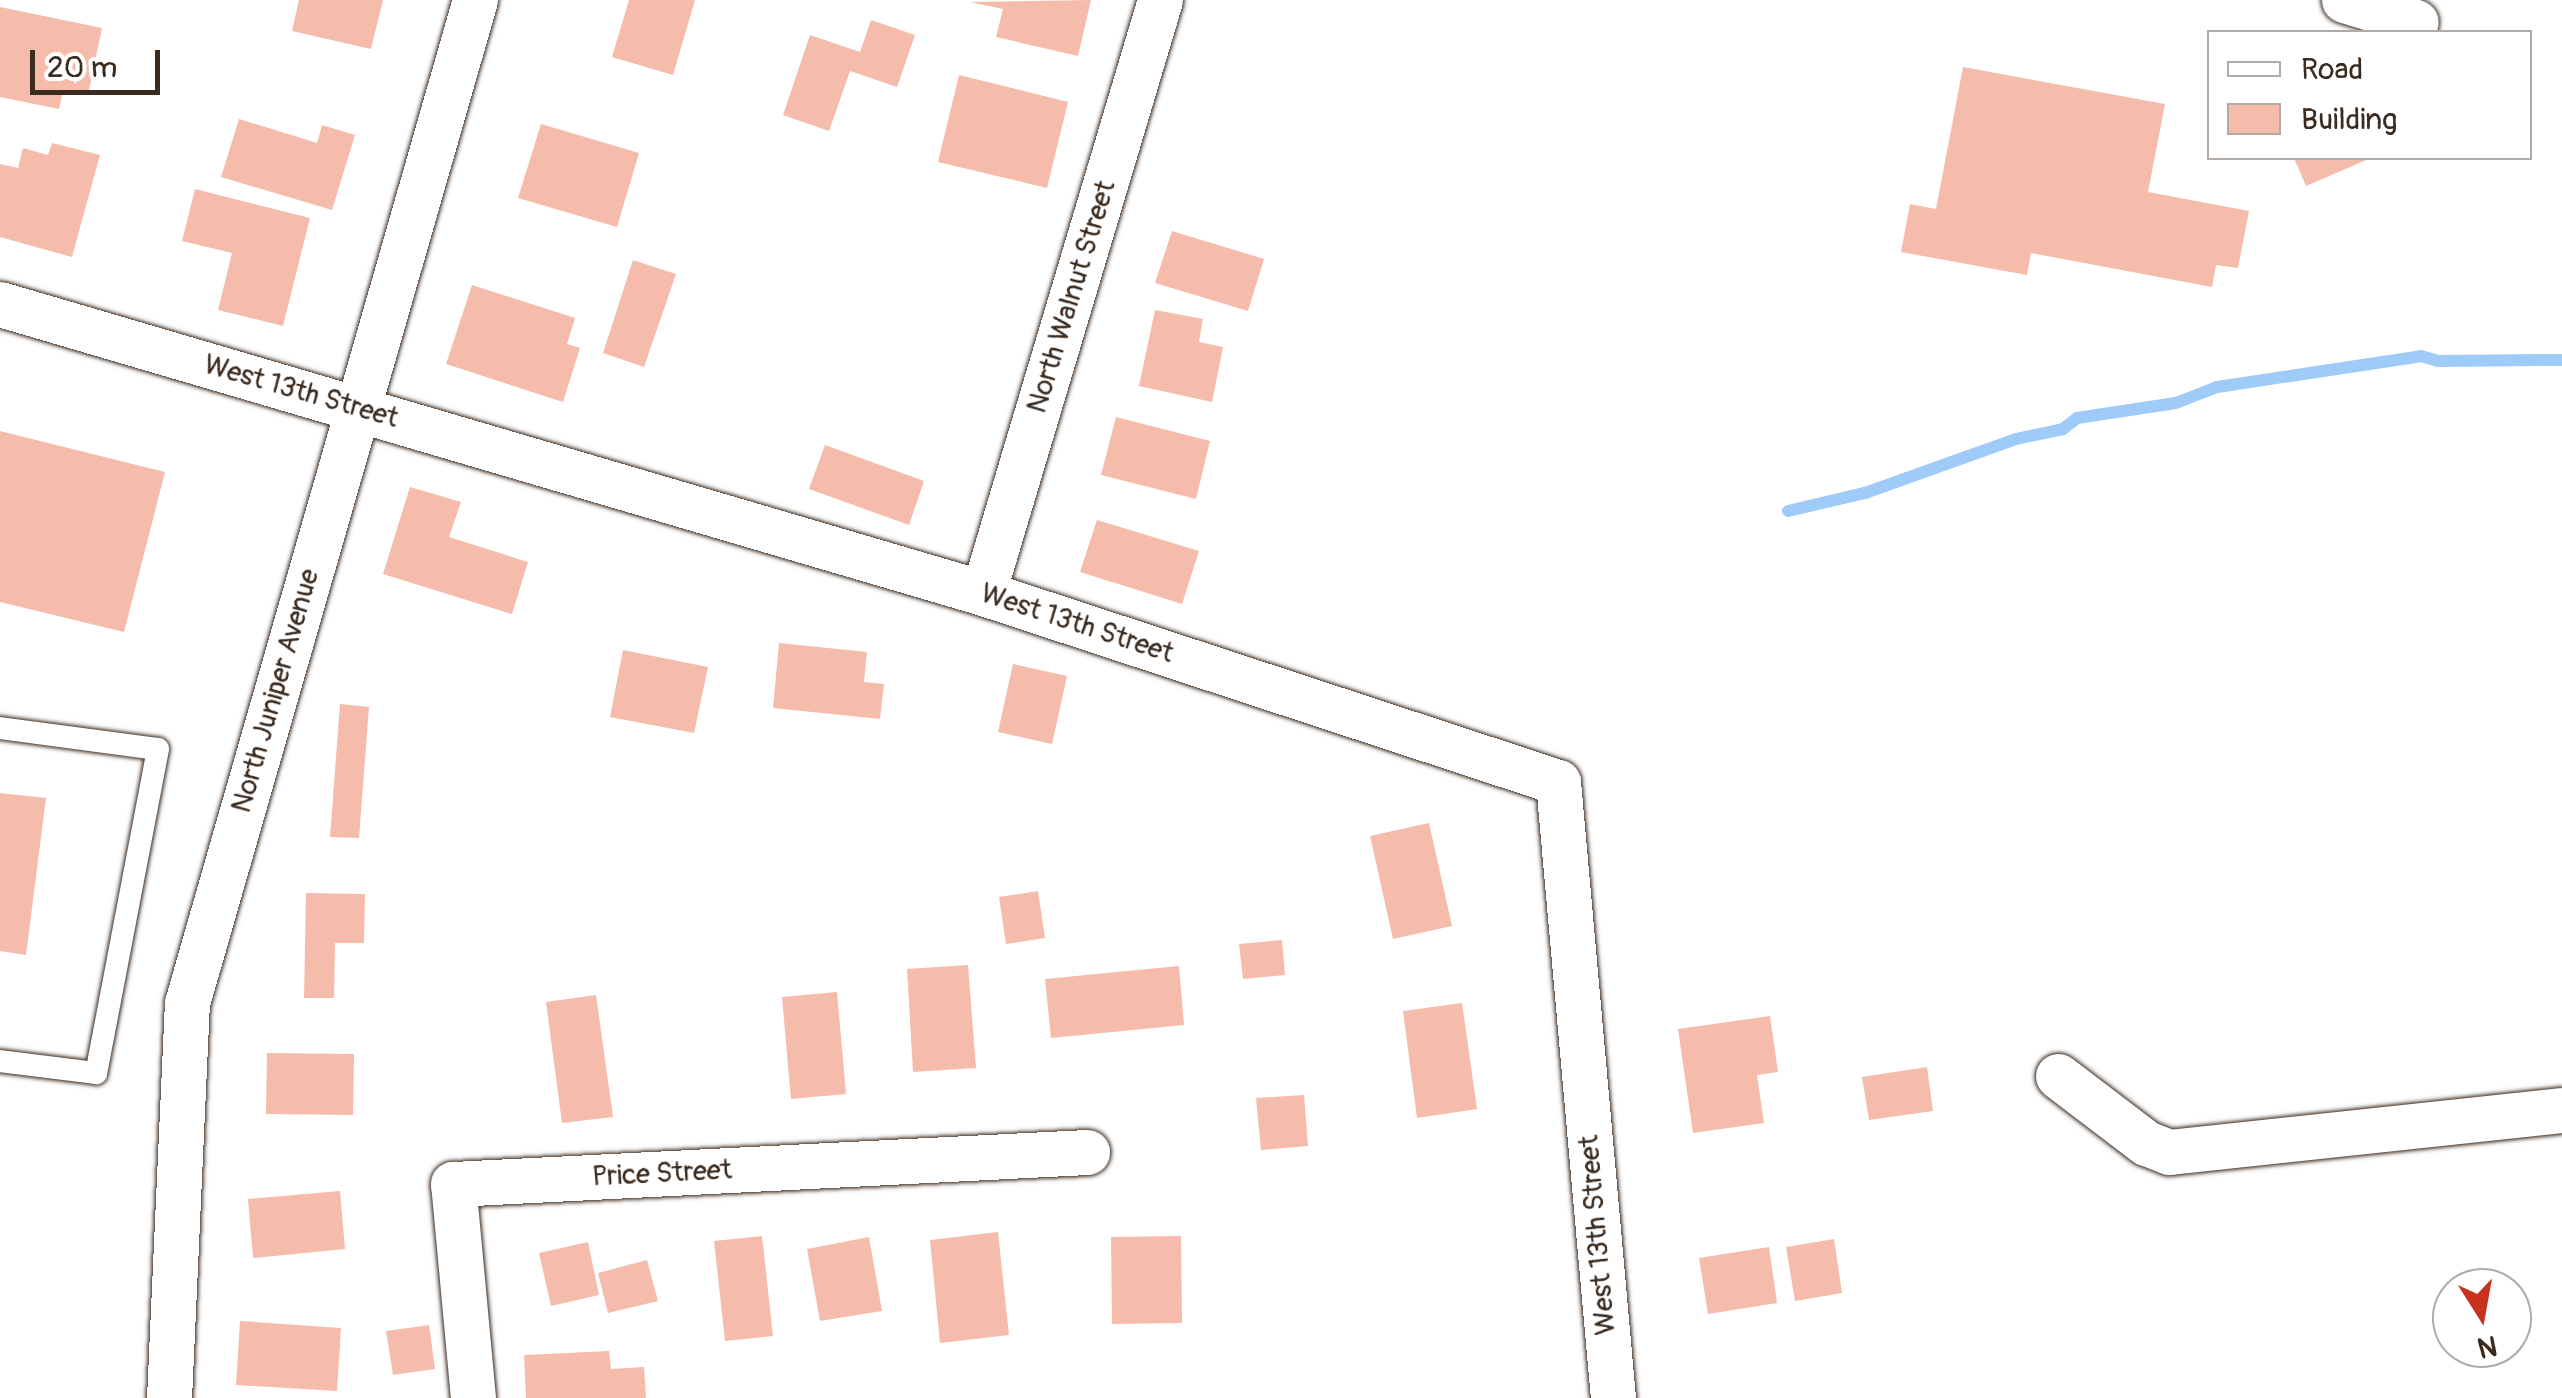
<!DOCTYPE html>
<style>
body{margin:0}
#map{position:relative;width:2562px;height:1398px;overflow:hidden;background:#fff;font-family:Pangolin,sans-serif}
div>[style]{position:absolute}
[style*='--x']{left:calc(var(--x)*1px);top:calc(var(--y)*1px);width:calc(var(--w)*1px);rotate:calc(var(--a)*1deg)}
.stream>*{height:12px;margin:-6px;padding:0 6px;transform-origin:6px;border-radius:6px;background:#9ecbf8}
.building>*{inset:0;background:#f5bcab}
.roads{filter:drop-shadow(0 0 2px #3b2a1e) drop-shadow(0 0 2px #3b2a1e)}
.lane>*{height:22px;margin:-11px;padding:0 11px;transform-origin:11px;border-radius:11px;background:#fff}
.street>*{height:45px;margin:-22.5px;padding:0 22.5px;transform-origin:22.5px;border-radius:22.5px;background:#fff}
span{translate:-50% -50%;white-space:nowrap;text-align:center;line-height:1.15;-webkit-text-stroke:10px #fff;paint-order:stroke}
.street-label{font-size:28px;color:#3b2a1e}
.legend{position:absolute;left:2207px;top:30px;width:325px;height:130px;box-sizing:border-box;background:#fff;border:2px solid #b1aaa5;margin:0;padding:12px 18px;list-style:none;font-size:30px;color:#3b2a1e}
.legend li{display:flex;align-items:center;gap:20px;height:50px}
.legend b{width:50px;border:2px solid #b1aaa5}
.north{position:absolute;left:2432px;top:1268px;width:100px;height:100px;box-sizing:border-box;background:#fff;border:2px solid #b1aaa5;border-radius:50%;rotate:169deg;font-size:28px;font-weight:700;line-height:40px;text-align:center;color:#3b2a1e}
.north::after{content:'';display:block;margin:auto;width:35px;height:45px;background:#c8321e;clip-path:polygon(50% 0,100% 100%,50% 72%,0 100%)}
.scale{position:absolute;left:30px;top:50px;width:130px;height:45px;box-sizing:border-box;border:5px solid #3b2a1e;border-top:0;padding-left:12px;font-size:30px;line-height:35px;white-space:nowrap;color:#3b2a1e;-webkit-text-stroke:8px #fff;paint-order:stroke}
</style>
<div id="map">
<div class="stream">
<i style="--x:1788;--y:511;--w:79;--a:-13.2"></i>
<i style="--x:1865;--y:493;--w:160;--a:-19.7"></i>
<i style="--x:2016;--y:439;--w:48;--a:-12"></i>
<i style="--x:2063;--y:429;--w:18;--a:-38"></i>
<i style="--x:2077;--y:418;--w:100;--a:-8.6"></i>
<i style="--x:2176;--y:403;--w:44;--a:-21.3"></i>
<i style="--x:2217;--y:387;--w:206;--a:-8.6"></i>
<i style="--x:2421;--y:356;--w:18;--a:16"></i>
<i style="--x:2438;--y:361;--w:124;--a:-0.5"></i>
</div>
<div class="building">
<i style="clip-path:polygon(299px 0,383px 0,371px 49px,292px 31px)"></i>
<i style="clip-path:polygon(629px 0,695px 0,673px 75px,612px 57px)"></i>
<i style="clip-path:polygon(1091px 0,1078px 56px,996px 37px,1003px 9px,970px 2px)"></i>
<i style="clip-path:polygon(0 7px,102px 28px,88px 95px,63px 90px,59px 109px,0 97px)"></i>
<i style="clip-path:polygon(871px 20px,915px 35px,897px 87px,850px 71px,829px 131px,783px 115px,810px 35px,860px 52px)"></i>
<i style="clip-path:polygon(1963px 67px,2165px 104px,2148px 192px,2249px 211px,2238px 268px,2216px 265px,2212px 287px,2031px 253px,2027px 275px,1901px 252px,1910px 204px,1936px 209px)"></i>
<i style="clip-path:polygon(959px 75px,1068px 102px,1047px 188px,938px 162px)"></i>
<i style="clip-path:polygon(239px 119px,317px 143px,322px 125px,355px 135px,332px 210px,221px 177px)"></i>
<i style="clip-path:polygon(541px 124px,639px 153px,617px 227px,518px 198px)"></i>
<i style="clip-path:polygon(52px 143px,100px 155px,72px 257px,0 237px,0 164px,18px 168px,23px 148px,48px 155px)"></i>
<i style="clip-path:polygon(2294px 158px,2371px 158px,2306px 186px)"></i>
<i style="clip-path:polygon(195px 189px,310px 218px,283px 326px,218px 310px,232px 253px,182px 241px)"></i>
<i style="clip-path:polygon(1172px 231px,1264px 259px,1248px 311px,1155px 283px)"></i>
<i style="clip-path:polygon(633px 260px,676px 274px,644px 367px,603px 353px)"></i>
<i style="clip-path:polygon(472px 285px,575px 318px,567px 344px,580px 348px,563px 402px,446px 364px)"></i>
<i style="clip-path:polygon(1155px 310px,1203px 319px,1199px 342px,1223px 347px,1212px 402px,1139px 386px)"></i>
<i style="clip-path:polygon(1116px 417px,1210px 441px,1196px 499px,1101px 475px)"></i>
<i style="clip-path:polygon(0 431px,165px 472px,124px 632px,0 602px)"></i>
<i style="clip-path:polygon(825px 445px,924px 481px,909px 525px,809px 489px)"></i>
<i style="clip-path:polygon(410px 487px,461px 502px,449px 537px,528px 562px,512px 614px,383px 574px)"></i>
<i style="clip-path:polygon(1097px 520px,1199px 551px,1182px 604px,1080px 572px)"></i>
<i style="clip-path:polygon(779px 643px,867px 652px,864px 682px,884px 684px,880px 719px,773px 708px)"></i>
<i style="clip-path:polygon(623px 650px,708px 667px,694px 733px,610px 717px)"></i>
<i style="clip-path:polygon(1013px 664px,1067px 676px,1052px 744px,998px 732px)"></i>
<i style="clip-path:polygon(340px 704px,369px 707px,359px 838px,330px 837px)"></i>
<i style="clip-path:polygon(0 793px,46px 798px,26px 955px,0 951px)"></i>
<i style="clip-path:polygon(1429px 823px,1452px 926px,1393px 939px,1370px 836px)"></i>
<i style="clip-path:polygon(1038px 891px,1045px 938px,1006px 944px,999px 897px)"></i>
<i style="clip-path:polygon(306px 893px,365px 894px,364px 943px,335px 943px,334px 998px,304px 998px)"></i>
<i style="clip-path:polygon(1282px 940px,1285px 975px,1243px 979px,1239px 944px)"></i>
<i style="clip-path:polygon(968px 965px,976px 1068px,913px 1072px,907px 969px)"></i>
<i style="clip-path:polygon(1179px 966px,1184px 1025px,1051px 1038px,1045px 979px)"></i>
<i style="clip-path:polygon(837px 992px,846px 1094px,791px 1099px,782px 997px)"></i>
<i style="clip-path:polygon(596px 995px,613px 1117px,562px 1123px,546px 1002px)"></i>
<i style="clip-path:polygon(1462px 1003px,1477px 1109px,1417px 1118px,1403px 1011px)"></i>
<i style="clip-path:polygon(1770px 1016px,1778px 1072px,1757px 1075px,1764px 1123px,1693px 1133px,1678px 1029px)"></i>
<i style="clip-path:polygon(267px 1053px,354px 1054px,353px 1115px,266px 1114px)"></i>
<i style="clip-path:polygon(1927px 1067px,1933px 1111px,1869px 1120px,1862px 1077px)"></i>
<i style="clip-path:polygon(1304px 1095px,1308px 1146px,1261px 1150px,1256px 1098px)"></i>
<i style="clip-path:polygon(340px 1191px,345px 1249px,253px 1258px,248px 1199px)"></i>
<i style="clip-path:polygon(998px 1232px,1009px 1335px,940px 1343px,930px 1240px)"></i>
<i style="clip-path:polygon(762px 1236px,773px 1336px,725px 1341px,714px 1241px)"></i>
<i style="clip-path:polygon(1181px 1236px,1182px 1323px,1112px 1324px,1111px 1237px)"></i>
<i style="clip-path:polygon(869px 1237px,882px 1311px,820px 1321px,807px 1249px)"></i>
<i style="clip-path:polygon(1834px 1239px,1842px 1293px,1795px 1301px,1786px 1247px)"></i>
<i style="clip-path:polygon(588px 1242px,599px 1295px,551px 1306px,539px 1253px)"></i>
<i style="clip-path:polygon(1769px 1247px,1777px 1303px,1708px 1314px,1699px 1258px)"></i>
<i style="clip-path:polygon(647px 1260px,658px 1301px,608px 1313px,598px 1273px)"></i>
<i style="clip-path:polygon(240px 1321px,341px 1328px,337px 1391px,236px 1385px)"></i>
<i style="clip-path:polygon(429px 1325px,435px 1369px,393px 1375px,386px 1331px)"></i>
<i style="clip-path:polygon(609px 1351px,611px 1369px,644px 1367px,646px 1398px,526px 1398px,524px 1355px)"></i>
</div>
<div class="roads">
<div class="lane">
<i style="--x:0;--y:728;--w:159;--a:7.6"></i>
<i style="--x:158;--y:749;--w:330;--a:100.8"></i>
<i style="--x:96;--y:1073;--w:97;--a:-172.9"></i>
</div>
<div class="street">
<i style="--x:2344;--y:0;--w:75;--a:17"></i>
<i style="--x:0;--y:304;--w:1025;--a:16.38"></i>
<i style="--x:983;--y:593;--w:605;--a:18.2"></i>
<i style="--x:1558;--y:782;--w:618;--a:84.9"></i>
<i style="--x:983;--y:593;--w:619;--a:-73.38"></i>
<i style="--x:2058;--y:1076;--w:111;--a:37.3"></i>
<i style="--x:2146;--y:1143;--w:25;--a:21"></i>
<i style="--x:2169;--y:1152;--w:395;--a:-6.1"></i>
<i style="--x:169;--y:1398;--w:395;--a:-87.4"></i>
<i style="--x:187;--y:1003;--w:1044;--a:-73.98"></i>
<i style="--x:473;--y:1398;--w:215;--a:-95.3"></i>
<i style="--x:453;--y:1184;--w:635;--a:-2.89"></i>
</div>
</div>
<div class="street-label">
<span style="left:1072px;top:297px;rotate:-73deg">North Walnut Street</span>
<span style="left:301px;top:392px;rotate:16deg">West 13th Street</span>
<span style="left:1077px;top:624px;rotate:18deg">West 13th Street</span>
<span style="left:276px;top:691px;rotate:-74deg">North Juniper Avenue</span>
<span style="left:662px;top:1174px;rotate:-3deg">Price Street</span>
<span style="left:1598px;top:1235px;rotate:-95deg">West 13th Street</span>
</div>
<ul class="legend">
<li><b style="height:12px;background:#fff"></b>Road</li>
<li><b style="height:28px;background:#f5bcab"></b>Building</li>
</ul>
<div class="north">N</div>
<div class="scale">20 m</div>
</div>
